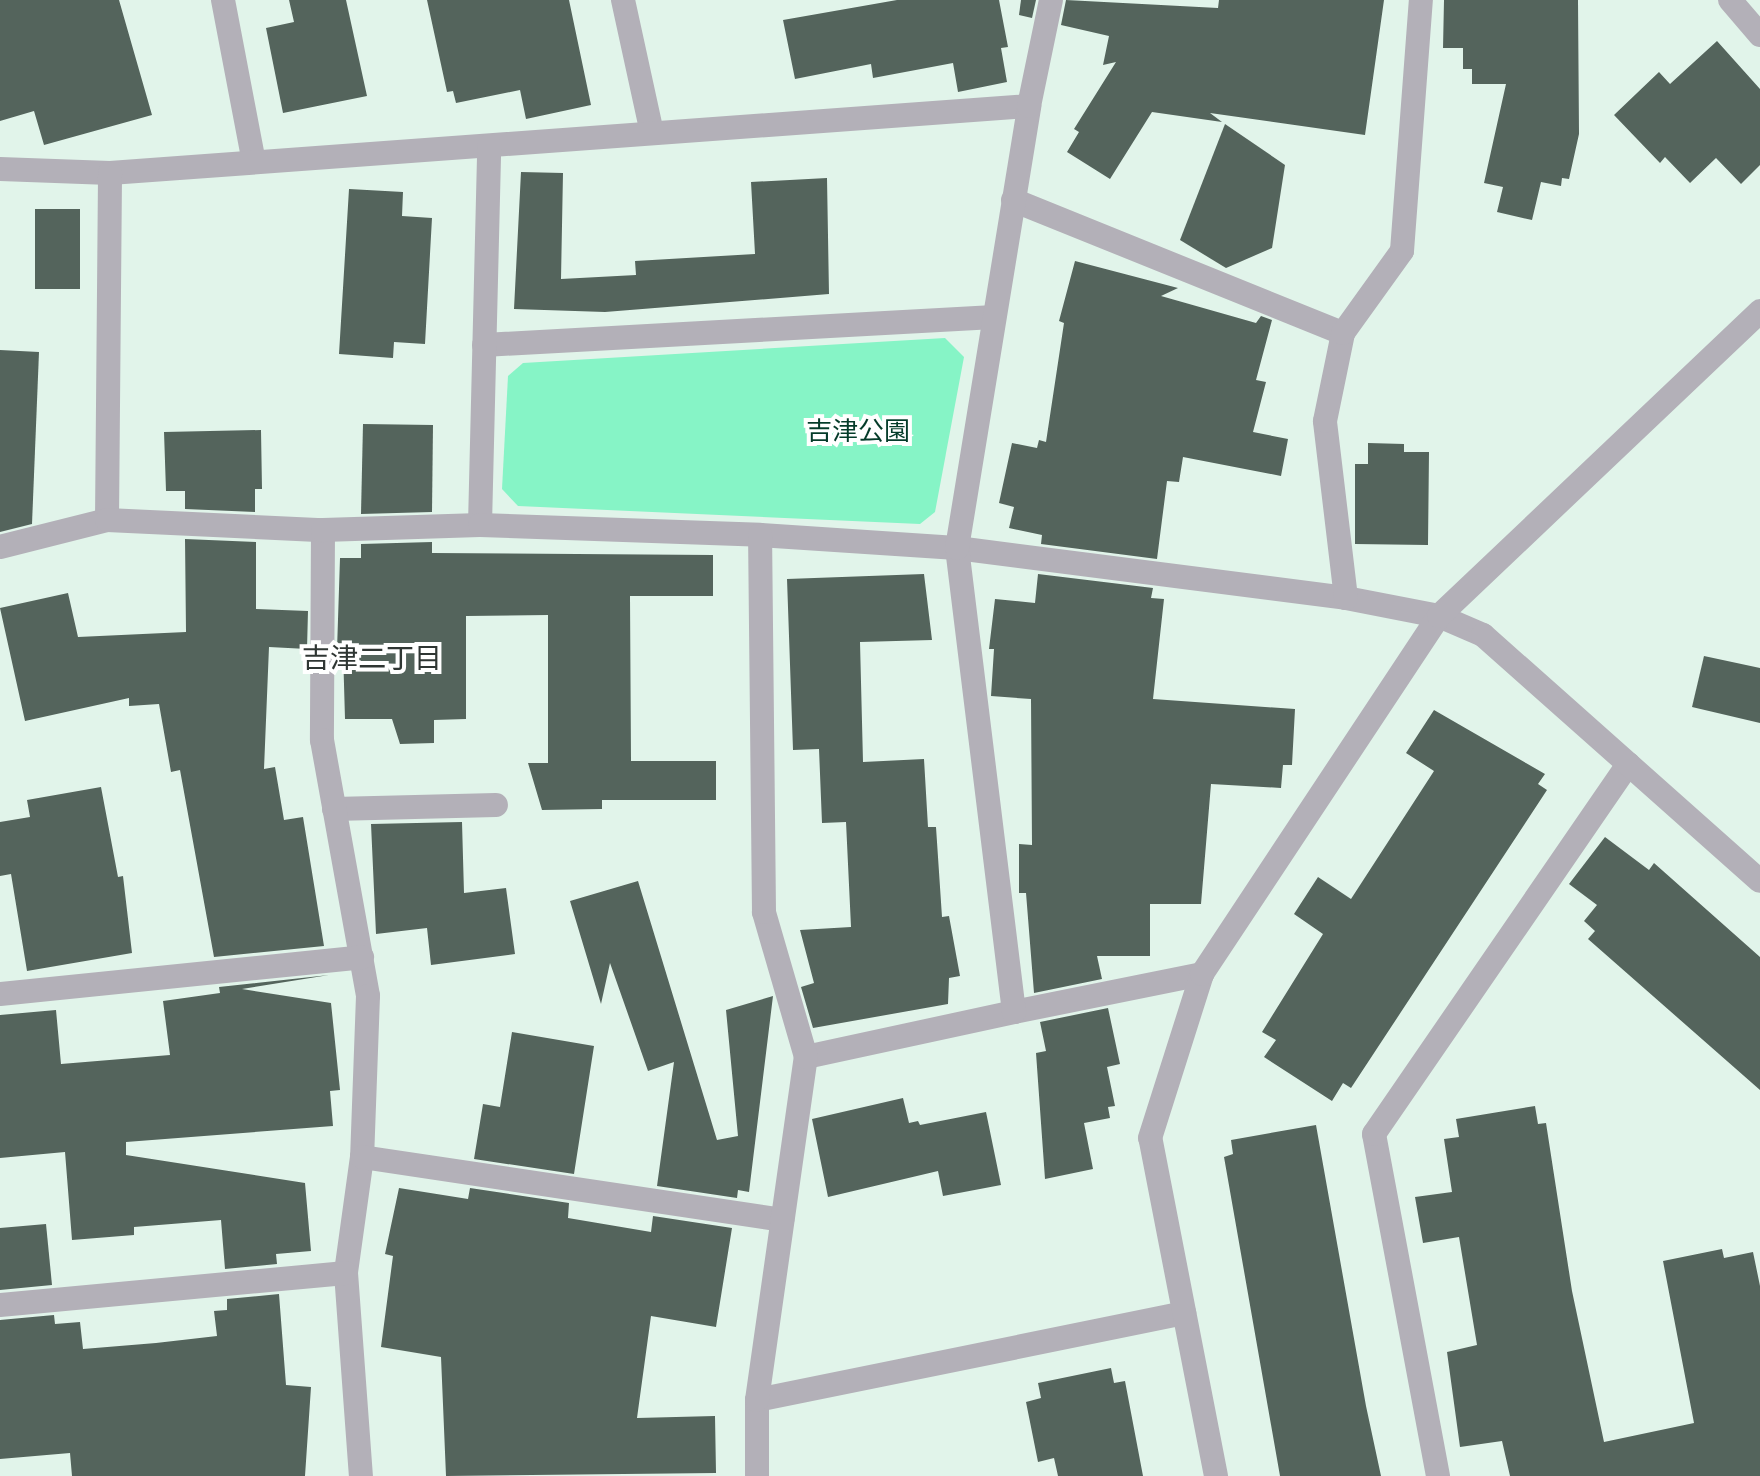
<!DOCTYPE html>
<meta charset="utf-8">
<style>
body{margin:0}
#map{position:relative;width:1760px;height:1476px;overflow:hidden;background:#e1f4ea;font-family:Cabin,"Noto Sans JP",sans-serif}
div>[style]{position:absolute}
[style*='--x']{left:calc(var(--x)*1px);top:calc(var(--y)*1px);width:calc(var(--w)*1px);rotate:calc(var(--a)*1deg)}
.green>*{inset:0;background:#86f4c6}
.building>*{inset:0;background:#54645c}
.lane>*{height:24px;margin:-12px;padding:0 12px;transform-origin:12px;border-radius:12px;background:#b3b0b8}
.street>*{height:24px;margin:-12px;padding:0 12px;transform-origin:12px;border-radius:12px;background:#b3b0b8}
span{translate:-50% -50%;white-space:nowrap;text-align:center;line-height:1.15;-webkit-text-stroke:8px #fff;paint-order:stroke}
.park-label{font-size:26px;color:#053c2a}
.neighbourhood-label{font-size:28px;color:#2f3633}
</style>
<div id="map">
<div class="green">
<i style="clip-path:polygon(945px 338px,964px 357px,935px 512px,920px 524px,518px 506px,502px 489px,508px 376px,523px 363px)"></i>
</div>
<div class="building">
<i style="clip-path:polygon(0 0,119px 0,152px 115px,44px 145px,34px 111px,0 121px)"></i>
<i style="clip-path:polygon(289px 0,346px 0,367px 96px,283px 113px,266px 28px,294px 22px)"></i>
<i style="clip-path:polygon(427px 0,569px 0,591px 105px,526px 119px,520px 90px,456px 103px,453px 91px,447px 92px)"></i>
<i style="clip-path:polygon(897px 0,999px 0,1008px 47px,1001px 48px,1007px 82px,958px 92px,953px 63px,873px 78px,871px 64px,795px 79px,783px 20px)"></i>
<i style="clip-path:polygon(1021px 0,1036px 0,1032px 18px,1019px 15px)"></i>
<i style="clip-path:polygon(1066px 0,1218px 8px,1219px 0,1384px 0,1365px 135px,1210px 113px,1222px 122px,1152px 112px,1110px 179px,1067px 152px,1079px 132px,1074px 129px,1116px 62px,1103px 65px,1109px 36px,1061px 25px)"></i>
<i style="clip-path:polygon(1444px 0,1578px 0,1579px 134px,1569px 179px,1562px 178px,1561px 186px,1541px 182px,1532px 220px,1497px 212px,1503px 187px,1484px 183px,1506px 84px,1472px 84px,1472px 69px,1463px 69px,1463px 48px,1443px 48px)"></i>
<i style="clip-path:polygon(1717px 41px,1760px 89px,1760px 165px,1741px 184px,1716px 158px,1690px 183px,1665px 157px,1660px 163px,1614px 115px,1659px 72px,1670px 84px)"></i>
<i style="clip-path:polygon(1225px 124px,1285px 165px,1272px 248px,1226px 268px,1180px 240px)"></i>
<i style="clip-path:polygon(521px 172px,563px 173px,561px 279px,636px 275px,635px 261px,755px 254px,751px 182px,827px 178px,829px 294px,605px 312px,514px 309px)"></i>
<i style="clip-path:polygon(349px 189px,403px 192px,402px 216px,432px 218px,425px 344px,394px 342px,393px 358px,339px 354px)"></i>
<i style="clip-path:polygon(35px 209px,80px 209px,80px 289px,35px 289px)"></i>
<i style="clip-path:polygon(1075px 261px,1178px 288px,1161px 296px,1256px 323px,1261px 316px,1272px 320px,1256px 380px,1266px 382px,1253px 432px,1288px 439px,1281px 476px,1183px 457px,1179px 482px,1167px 481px,1157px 559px,1041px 544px,1042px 535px,1009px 528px,1014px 507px,999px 503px,1012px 443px,1037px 448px,1039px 440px,1046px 442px,1064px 323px,1059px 321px)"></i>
<i style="clip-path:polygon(0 350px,39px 352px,32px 524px,0 532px)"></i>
<i style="clip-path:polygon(363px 424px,433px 425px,432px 512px,361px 514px)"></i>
<i style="clip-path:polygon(261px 430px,262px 489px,255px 489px,255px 512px,185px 509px,185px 491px,166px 491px,164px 432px)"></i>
<i style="clip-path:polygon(1368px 443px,1404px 444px,1404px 452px,1429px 452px,1428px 545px,1355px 544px,1355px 464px,1368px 464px)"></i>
<i style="clip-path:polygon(185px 539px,256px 542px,256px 609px,308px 611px,307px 649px,269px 647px,264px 769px,275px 767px,284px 820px,303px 817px,324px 946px,214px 957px,180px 770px,171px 772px,159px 704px,129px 706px,129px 698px,25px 721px,0 608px,68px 593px,78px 637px,186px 632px)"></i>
<i style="clip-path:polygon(432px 542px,432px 553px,713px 555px,713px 596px,630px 596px,631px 761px,716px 761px,716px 800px,602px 800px,602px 809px,542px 810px,528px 763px,548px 763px,548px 615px,466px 616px,466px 719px,434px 720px,434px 743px,400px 744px,392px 719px,345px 719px,343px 650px,337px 650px,340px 558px,361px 558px,361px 544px)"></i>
<i style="clip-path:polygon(924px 574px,932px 640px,860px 642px,863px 762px,924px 759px,928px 827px,936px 827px,942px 917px,949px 916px,960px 976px,949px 978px,948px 1004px,813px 1028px,801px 987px,814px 983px,800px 930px,851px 927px,846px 822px,822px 823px,819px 749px,793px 750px,787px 579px)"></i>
<i style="clip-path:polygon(1038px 574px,1153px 588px,1151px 598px,1164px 599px,1153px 699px,1295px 709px,1292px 765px,1283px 765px,1281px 788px,1211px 784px,1201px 904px,1150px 904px,1150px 956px,1097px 956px,1102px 979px,1034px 993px,1026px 893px,1019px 893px,1019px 844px,1032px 845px,1031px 699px,991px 696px,994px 649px,989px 649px,995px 599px,1035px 603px)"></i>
<i style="clip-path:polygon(1704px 656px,1760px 668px,1760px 723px,1692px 707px)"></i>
<i style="clip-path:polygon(1434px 710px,1545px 774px,1538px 784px,1547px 790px,1351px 1088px,1343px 1083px,1332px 1101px,1264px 1057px,1276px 1040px,1262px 1032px,1323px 934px,1294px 914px,1318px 877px,1351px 899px,1434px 771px,1406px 753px)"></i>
<i style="clip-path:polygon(101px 787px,118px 877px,123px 876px,132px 953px,27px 971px,11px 874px,0 876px,0 822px,30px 817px,27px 800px)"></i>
<i style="clip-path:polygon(462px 822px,464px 893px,506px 888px,515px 954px,431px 965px,427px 928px,376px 934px,371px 824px)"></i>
<i style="clip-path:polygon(1605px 837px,1649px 870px,1654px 863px,1760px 957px,1760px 1090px,1588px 939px,1595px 931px,1584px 921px,1597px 905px,1569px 884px)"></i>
<i style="clip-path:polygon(638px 881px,717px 1140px,738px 1136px,726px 1010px,773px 996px,749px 1192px,738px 1190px,737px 1198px,657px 1186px,674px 1062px,648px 1071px,610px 963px,601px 1004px,570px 901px)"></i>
<i style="clip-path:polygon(329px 975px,242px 989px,331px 1003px,340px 1090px,330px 1091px,333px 1126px,126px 1142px,126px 1155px,305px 1183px,311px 1251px,276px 1254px,277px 1264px,225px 1269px,221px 1220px,134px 1227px,134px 1235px,72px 1240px,65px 1152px,0 1158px,0 1015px,56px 1010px,61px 1064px,170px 1055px,163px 1001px,220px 993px,219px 987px)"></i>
<i style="clip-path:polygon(1108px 1008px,1120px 1064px,1107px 1067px,1115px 1106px,1108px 1107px,1110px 1118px,1084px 1123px,1093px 1169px,1045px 1179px,1036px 1053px,1046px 1051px,1040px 1022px)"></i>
<i style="clip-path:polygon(512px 1032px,594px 1046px,574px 1174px,474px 1159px,483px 1104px,500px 1107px)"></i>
<i style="clip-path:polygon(903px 1098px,909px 1123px,918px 1121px,920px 1125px,986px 1112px,1001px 1185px,943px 1196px,938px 1171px,828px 1197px,812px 1119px)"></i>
<i style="clip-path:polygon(1535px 1106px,1538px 1124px,1546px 1123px,1572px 1291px,1604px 1442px,1694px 1423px,1663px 1261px,1722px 1249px,1724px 1258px,1753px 1252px,1760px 1286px,1760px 1476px,1510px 1476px,1502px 1441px,1460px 1447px,1447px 1352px,1477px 1345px,1459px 1237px,1423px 1243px,1415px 1197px,1452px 1192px,1444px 1139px,1459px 1137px,1456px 1119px)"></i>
<i style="clip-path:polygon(1316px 1125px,1366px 1406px,1381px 1476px,1280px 1476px,1224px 1157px,1233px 1154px,1231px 1140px)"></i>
<i style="clip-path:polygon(399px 1188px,468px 1199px,470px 1188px,569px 1203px,568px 1218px,651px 1232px,653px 1216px,732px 1228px,716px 1327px,651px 1316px,637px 1418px,715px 1416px,716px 1473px,446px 1476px,441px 1357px,381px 1347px,393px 1256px,385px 1254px)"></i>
<i style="clip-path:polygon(46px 1224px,52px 1285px,0 1290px,0 1228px)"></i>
<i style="clip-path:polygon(279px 1294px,286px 1385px,311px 1387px,305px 1476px,72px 1476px,70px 1453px,0 1459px,0 1320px,54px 1315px,55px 1324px,80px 1322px,83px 1349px,156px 1343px,217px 1336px,214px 1311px,227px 1310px,227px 1299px)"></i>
<i style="clip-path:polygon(1111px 1368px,1114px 1383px,1125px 1381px,1143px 1476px,1058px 1476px,1054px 1458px,1038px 1462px,1026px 1402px,1041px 1398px,1038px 1383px)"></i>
</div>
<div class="lane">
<i style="--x:334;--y:809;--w:162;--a:-1.4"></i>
<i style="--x:1438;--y:1476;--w:348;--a:-100.6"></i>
<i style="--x:1374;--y:1134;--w:449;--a:-55.5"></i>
</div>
<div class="street">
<i style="--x:223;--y:0;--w:165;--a:79.2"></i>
<i style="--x:623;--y:0;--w:136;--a:77.7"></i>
<i style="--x:1730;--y:0;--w:46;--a:49.4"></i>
<i style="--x:0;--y:169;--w:110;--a:2.1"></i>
<i style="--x:110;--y:173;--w:921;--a:-4.17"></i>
<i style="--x:1013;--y:200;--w:356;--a:22"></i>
<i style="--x:484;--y:345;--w:511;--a:-3.14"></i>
<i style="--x:107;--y:520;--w:347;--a:-89.5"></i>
<i style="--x:480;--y:525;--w:379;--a:-88.6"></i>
<i style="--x:323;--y:530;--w:210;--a:90.3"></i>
<i style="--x:322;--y:740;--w:260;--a:79.8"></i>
<i style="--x:368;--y:996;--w:161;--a:92.1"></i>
<i style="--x:362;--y:1157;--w:117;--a:97.9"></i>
<i style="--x:346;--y:1273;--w:204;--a:85.8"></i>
<i style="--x:0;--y:547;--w:110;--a:-14.2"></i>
<i style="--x:107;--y:520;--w:216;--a:2.7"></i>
<i style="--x:323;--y:530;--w:157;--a:-1.8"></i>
<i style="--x:480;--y:525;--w:280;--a:2"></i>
<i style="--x:760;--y:535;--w:197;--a:3.8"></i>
<i style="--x:957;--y:548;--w:392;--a:7.3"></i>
<i style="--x:1346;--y:598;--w:95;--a:11"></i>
<i style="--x:1439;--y:616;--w:48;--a:23.4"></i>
<i style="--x:1483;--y:635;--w:370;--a:41.6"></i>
<i style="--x:1346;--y:598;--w:178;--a:-96.8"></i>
<i style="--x:1325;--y:421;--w:90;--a:-78.4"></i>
<i style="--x:1343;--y:333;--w:101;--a:-54.3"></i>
<i style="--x:1402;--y:251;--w:252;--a:-85.7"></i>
<i style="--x:0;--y:994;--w:364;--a:-5.8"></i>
<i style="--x:1014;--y:1012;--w:192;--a:-11.4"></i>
<i style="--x:806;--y:1057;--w:213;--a:-12.2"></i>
<i style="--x:1014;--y:1012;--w:467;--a:-97"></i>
<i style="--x:957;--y:548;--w:448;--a:-80.7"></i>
<i style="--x:1029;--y:106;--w:108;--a:-78.3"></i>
<i style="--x:362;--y:1157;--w:425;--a:8.5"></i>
<i style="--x:0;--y:1305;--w:347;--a:-5.3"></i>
<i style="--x:757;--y:1400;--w:436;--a:-11.5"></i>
<i style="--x:757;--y:1476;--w:76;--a:-90"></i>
<i style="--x:757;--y:1400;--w:346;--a:-81.9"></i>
<i style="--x:806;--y:1057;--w:151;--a:-106.2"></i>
<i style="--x:764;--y:912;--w:377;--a:-90.6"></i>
<i style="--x:1216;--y:1476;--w:344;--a:-101"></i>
<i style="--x:1150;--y:1138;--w:172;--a:-72.4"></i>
<i style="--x:1202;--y:974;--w:429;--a:-56.5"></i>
<i style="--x:1439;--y:616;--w:443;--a:-43.5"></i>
</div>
<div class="park-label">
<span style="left:858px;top:432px">吉津公園</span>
</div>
<div class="neighbourhood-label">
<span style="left:372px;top:658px">吉津二丁目</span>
</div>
</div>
